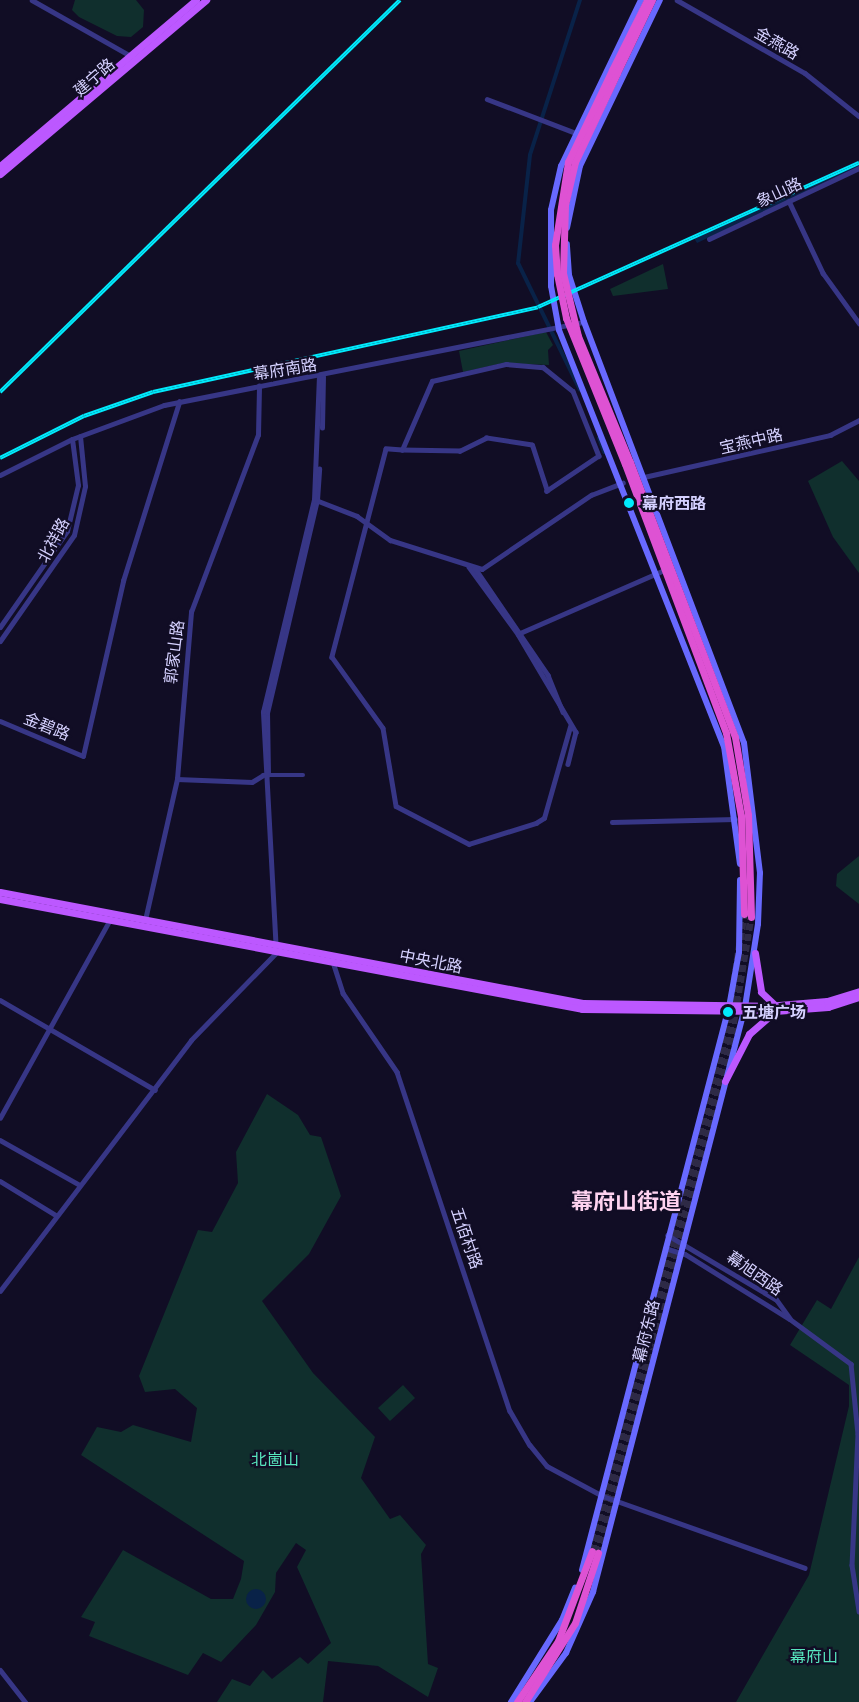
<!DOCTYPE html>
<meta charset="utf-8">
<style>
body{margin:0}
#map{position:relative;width:859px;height:1702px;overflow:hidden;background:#110d25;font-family:"Open Sans","Noto Sans SC",sans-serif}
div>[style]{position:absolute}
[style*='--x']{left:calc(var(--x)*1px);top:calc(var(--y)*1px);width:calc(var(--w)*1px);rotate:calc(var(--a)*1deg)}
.green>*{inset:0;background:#102f2d}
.water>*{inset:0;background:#092248}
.round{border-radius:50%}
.canal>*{height:4px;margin:-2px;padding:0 2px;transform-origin:2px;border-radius:2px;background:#092248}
.trunk-tunnel>*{height:7px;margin-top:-3.5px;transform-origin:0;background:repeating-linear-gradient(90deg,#2e2a46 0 7px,transparent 0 10.5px)}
.minor>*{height:4.5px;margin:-2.25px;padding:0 2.25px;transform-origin:2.25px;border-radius:2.25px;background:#373686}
.tertiary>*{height:5px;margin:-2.5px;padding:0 2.5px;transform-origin:2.5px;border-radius:2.5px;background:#373686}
.secondary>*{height:6px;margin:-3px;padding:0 3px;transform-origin:3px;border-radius:3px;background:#6869ff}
.primary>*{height:7px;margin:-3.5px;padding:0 3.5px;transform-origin:3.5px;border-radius:3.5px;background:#bc58ff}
.trunk>*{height:7px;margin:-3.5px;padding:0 3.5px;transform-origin:3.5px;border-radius:3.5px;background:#de52d3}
.rail>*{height:4px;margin-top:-2px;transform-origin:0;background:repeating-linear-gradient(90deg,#110d25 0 4.5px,#00eafc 0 9px);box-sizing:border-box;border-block:2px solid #00eafc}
.trunk-bridge>*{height:7px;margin:-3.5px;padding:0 3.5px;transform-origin:3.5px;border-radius:3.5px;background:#de52d3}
.dots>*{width:16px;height:16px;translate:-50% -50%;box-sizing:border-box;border:3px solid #110d25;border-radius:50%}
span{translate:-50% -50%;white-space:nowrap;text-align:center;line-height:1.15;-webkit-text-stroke:4.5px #110d25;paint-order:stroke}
.street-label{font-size:16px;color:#d5d1ff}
.poi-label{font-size:16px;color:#d5d1ff;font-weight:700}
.left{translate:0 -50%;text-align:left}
.park-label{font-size:16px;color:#57e5bd}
.district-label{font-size:22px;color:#ffd3f0;font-weight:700}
</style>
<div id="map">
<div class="green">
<i style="clip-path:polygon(75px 0,136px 0,144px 10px,143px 27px,131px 37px,117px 36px,79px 17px,72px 10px)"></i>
<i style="clip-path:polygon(663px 264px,668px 289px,613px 296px,610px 289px)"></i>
<i style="clip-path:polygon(546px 332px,553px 345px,548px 350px,549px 365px,503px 363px,463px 372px,459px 351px)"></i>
<i style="clip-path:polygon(842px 461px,859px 481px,859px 573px,833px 537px,808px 481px)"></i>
<i style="clip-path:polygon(859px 856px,859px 904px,836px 886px,837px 874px)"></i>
<i style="clip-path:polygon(267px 1094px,298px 1115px,310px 1135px,321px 1137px,341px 1196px,309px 1254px,262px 1301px,313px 1373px,375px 1437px,361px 1478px,390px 1519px,400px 1515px,426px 1545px,421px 1554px,428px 1664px,438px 1668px,428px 1697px,378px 1666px,328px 1661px,323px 1702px,217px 1702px,232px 1679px,250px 1686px,263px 1670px,272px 1679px,300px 1657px,308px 1664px,331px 1643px,297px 1567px,306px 1550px,296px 1543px,276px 1573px,275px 1592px,256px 1625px,221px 1662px,203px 1653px,188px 1675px,89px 1636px,95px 1622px,81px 1617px,123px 1550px,211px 1599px,233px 1599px,241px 1579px,244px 1561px,81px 1455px,97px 1427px,121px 1432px,133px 1425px,191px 1442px,197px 1408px,175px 1389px,145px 1392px,139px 1376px,198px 1230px,212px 1232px,238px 1183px,236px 1152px)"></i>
<i style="clip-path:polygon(859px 1257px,859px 1702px,736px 1702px,809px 1575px,849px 1406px,849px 1385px,790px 1345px,817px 1300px,831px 1309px)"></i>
<i style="clip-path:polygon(403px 1385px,415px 1398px,390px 1421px,378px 1408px)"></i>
</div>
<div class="water">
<i style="clip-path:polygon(859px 160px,859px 166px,697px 243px,694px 238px)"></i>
<i class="round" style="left:246px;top:1589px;width:20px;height:20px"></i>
</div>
<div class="canal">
<i style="--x:580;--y:0;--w:163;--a:107.9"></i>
<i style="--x:530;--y:155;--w:109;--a:96.3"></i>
<i style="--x:518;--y:263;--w:141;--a:64"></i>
<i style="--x:599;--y:438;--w:15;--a:70"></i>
</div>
<div class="trunk-tunnel">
<i style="--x:592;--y:1551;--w:525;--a:-75.33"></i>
<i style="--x:725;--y:1043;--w:130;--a:-81.6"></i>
<i style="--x:598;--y:1553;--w:526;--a:-75.46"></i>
<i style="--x:730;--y:1044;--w:129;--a:-80.6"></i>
</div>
<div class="minor">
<i style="--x:32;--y:0;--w:114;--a:29.5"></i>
<i style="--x:677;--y:0;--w:147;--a:29.7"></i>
<i style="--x:805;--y:73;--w:69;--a:38.5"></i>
<i style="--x:487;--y:99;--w:95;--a:20.9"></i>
<i style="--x:789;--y:201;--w:80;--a:64.7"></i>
<i style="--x:823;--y:273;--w:62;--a:54.2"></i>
<i style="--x:709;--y:239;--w:166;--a:-25.3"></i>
<i style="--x:322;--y:428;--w:51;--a:-88.9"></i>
<i style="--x:402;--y:450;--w:75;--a:-66.5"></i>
<i style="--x:432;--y:381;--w:76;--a:-12.9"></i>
<i style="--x:506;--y:364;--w:37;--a:5"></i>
<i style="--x:543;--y:367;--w:38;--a:39"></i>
<i style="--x:573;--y:391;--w:70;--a:68.2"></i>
<i style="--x:599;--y:456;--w:63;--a:146.1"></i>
<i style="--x:547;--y:491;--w:48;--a:-108.1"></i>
<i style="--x:532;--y:445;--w:46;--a:-171.2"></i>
<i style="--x:487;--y:438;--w:30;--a:154"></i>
<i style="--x:460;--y:451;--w:58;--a:-179"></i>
<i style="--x:402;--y:450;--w:16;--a:-176"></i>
<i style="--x:386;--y:449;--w:215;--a:104.6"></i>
<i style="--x:332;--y:657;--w:87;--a:54.3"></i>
<i style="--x:383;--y:728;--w:79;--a:80.5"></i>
<i style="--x:396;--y:806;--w:82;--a:27.5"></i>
<i style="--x:469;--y:844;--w:70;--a:-17.4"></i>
<i style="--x:536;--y:823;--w:9;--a:-32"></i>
<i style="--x:544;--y:818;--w:95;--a:-74.1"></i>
<i style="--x:644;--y:477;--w:191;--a:-12.7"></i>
<i style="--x:830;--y:435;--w:33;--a:-27"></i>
<i style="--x:316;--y:500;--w:44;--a:21.3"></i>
<i style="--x:357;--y:516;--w:41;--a:36"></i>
<i style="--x:390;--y:540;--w:96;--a:17.5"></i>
<i style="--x:482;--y:569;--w:132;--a:-34.2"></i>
<i style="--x:591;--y:495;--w:34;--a:-21"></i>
<i style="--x:469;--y:567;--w:83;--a:53.8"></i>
<i style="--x:518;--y:634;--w:114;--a:59.4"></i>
<i style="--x:576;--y:732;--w:33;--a:104"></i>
<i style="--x:475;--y:568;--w:130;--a:55.7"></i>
<i style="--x:548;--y:675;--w:40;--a:68"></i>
<i style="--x:520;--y:633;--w:157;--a:-23.6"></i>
<i style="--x:83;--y:756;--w:180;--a:-77.1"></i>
<i style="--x:123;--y:581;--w:188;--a:-72.6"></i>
<i style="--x:268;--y:775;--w:62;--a:-90.9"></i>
<i style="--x:267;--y:713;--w:219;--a:-76.8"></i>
<i style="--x:317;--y:500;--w:31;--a:-86"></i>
<i style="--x:177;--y:779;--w:75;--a:2.3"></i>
<i style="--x:252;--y:782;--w:13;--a:-32"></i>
<i style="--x:263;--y:775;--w:40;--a:0"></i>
<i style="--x:612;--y:822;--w:123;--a:-1.4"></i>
<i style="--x:145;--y:920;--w:145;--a:-77.2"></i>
<i style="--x:177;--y:779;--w:168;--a:-85.2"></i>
<i style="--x:191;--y:612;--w:189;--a:-69.3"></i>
<i style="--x:258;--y:435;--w:49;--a:-88.8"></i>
<i style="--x:333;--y:962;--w:33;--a:72"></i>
<i style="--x:343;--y:993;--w:96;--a:55.6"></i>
<i style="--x:397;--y:1072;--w:357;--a:71.6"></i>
<i style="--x:510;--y:1411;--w:39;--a:60"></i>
<i style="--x:530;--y:1445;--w:27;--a:51"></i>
<i style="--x:547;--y:1466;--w:64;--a:28.2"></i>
<i style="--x:603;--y:1496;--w:214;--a:19.6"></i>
<i style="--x:0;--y:1000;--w:179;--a:30.1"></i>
<i style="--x:0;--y:1118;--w:225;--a:-61"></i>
<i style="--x:0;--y:1140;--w:90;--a:29.4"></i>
<i style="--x:0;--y:1181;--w:66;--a:31.3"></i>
<i style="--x:665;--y:1248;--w:21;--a:17"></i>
<i style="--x:685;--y:1254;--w:123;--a:31.8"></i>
<i style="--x:790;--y:1319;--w:24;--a:-126"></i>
<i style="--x:776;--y:1300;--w:126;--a:-149.3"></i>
<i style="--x:0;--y:1291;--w:315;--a:-52.7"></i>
<i style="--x:191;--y:1040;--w:122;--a:-45.7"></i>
<i style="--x:276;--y:953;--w:241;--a:-93.1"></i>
<i style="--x:263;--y:712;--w:218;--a:-76.5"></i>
<i style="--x:314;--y:500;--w:122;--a:-87.7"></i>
<i style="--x:790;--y:1319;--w:76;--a:36.4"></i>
<i style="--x:851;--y:1364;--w:70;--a:84.3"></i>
<i style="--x:858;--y:1434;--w:131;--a:92.6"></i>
<i style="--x:852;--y:1565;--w:47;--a:81.3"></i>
</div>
<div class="tertiary">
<i style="--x:0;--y:475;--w:80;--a:-26.6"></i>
<i style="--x:72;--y:439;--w:98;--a:-20.3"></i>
<i style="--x:164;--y:405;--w:428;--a:-11.2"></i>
<i style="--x:0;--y:627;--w:117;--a:-55.1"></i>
<i style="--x:67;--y:531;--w:47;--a:-76.6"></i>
<i style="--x:78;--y:485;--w:46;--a:-97.4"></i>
<i style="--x:0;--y:641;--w:129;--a:-55.1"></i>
<i style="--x:74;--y:535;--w:50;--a:-77.3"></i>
<i style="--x:85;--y:486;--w:50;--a:-95.7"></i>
<i style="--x:0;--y:721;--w:90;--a:22.9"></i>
<i style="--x:0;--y:1670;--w:41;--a:52"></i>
</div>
<div class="secondary">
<i style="--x:641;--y:0;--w:184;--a:115.7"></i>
<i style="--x:561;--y:166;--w:45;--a:102.8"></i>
<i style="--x:551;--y:210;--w:76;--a:90"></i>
<i style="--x:551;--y:286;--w:45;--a:79.7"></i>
<i style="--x:559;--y:330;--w:448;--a:68.4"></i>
<i style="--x:724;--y:746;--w:119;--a:82.3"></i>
<i style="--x:567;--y:228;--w:63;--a:-78.2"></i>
<i style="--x:580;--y:166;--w:184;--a:-64.3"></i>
<i style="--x:582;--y:1570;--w:582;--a:-75.37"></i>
<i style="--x:729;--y:1007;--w:56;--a:-79.7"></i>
<i style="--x:739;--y:952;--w:72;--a:-89.2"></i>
<i style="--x:511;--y:1702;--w:97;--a:-58.1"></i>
<i style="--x:562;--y:1620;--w:35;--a:-68"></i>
<i style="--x:530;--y:1702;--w:61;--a:-53.7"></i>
<i style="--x:566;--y:1653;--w:67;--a:-66.1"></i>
<i style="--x:593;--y:1592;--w:604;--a:-75.43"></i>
<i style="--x:745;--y:1007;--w:84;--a:-81.1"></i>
<i style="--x:758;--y:924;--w:51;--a:-87.8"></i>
<i style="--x:760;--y:873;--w:131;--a:-97"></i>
<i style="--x:744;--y:743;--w:450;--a:-110.8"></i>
<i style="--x:584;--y:322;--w:49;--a:-107.7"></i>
<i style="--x:569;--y:275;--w:31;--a:-94"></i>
</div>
<div class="primary">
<i style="--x:0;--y:166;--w:257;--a:-40.3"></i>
<i style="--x:0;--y:174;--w:270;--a:-40.2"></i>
<i style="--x:0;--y:892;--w:593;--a:10.78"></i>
<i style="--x:583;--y:1003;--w:184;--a:0.9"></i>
<i style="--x:767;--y:1006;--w:60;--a:-4.8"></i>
<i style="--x:827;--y:1001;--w:34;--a:-17"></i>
<i style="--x:0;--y:899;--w:592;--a:10.7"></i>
<i style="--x:582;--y:1009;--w:193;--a:0.6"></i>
<i style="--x:775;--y:1011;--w:53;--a:-4.3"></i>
<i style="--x:828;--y:1007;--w:33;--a:-18"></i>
<i style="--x:755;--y:953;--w:39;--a:81"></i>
<i style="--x:761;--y:992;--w:19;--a:43"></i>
<i style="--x:725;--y:1081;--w:53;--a:-62.9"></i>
<i style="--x:749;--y:1034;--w:35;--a:-41"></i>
</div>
<div class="trunk">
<i style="--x:563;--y:273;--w:68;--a:-88.3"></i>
<i style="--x:565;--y:205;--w:44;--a:-76.9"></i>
<i style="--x:575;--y:162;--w:98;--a:-64.7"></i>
<i style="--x:557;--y:274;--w:29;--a:-94"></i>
<i style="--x:555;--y:245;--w:84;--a:-81.1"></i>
<i style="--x:568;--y:162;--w:102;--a:-64.4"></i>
<i style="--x:630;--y:462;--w:294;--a:69.1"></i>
<i style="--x:735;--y:737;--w:79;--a:80.5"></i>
<i style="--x:748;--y:815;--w:102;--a:88.3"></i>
<i style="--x:625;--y:464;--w:287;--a:69.4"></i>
<i style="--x:726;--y:733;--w:84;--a:79.8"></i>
<i style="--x:741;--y:816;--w:98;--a:88.2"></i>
<i style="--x:517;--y:1702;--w:73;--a:-56.1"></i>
<i style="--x:558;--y:1641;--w:96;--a:-69.3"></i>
<i style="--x:525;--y:1702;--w:93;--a:-57.7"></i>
<i style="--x:575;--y:1623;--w:74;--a:-71.8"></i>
</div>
<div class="rail">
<i style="--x:0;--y:392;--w:560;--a:-44.42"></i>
<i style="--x:0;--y:458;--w:94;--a:-26.6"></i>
<i style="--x:84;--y:416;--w:73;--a:-19.2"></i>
<i style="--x:153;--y:392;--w:394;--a:-12.4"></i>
<i style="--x:538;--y:307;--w:352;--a:-24.2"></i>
</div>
<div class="trunk-bridge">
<i style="--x:612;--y:70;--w:78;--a:-63.4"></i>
<i style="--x:617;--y:73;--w:81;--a:-64.4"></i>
<i style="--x:563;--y:273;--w:65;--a:76.6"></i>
<i style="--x:578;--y:336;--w:136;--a:67.6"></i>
<i style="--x:557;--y:274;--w:45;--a:78.4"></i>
<i style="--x:566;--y:318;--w:157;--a:68"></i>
</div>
<div class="dots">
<i style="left:629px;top:503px;background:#00eafc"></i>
<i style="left:728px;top:1012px;background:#00eafc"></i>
</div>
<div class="street-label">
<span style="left:777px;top:43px;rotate:30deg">金燕路</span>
<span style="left:94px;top:77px;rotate:-41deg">建宁路</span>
<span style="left:779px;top:192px;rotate:-25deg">象山路</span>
<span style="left:285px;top:369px;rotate:-9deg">幕府南路</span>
<span style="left:751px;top:441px;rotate:-13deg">宝燕中路</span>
<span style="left:53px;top:540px;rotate:-62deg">北祥路</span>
<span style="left:174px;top:652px;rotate:-83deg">郭家山路</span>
<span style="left:47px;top:726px;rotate:22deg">金碧路</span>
<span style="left:431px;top:961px;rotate:11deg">中央北路</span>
<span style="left:467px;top:1238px;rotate:71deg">五佰村路</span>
<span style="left:755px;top:1273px;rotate:35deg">幕旭西路</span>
<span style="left:646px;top:1331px;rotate:-76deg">幕府东路</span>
</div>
<div class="poi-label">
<span class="left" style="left:642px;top:503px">幕府西路</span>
<span class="left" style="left:742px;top:1012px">五塘广场</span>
</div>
<div class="park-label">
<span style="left:275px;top:1459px">北崮山</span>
<span style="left:814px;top:1656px">幕府山</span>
</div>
<div class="district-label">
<span style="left:626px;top:1201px">幕府山街道</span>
</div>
</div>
